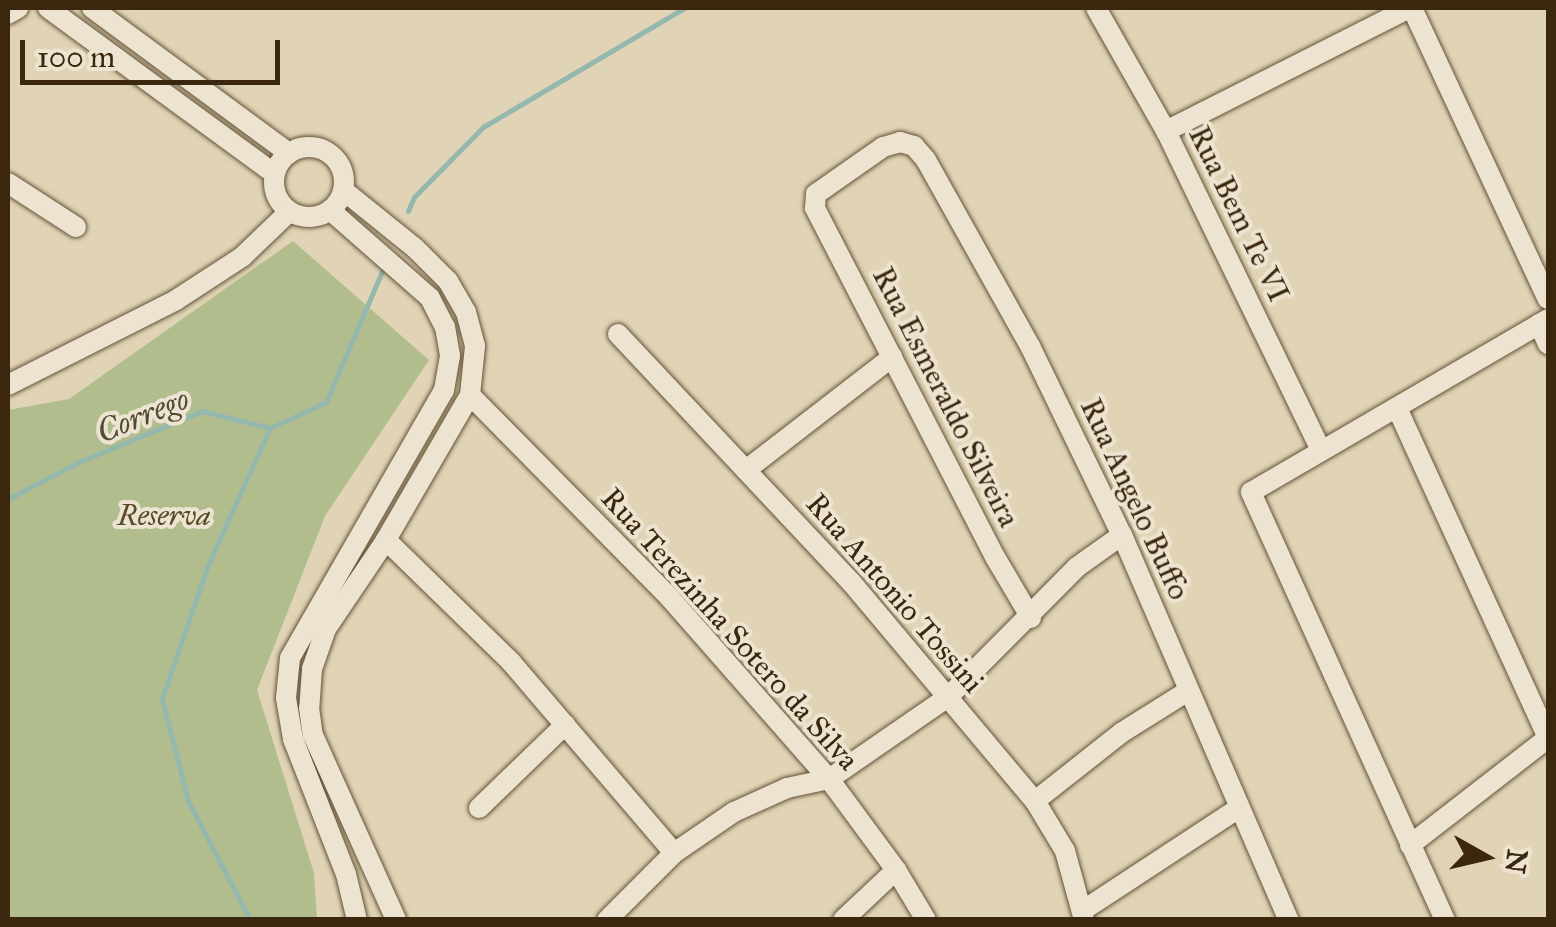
<!DOCTYPE html>
<style>
body{margin:0}
#map{position:relative;width:1556px;height:927px;overflow:hidden;background:#e1d4b6;font-family:"IM FELL Great Primer",serif}
div>[style]{position:absolute}
[style*='--x']{left:calc(var(--x)*1px);top:calc(var(--y)*1px);width:calc(var(--w)*1px);rotate:calc(var(--a)*1deg)}
.green>*{inset:0;background:#b2bd8e}
.stream>*{height:5px;margin:-2.5px;padding:0 2.5px;transform-origin:2.5px;border-radius:2.5px;background:#94b8ad}
.roads{filter:drop-shadow(0 0 2px #645237) drop-shadow(0 0 2px #645237)}
.street>*{height:20px;margin:-10px;padding:0 10px;transform-origin:10px;border-radius:10px;background:#ece3d0}
.street>.ring{margin:-10px;padding:0;box-sizing:content-box;background:none;border:20px solid #ece3d0;border-radius:50%}
span{translate:-50% -50%;white-space:nowrap;text-align:center;line-height:1.15;-webkit-text-stroke:8px #ece3d0;paint-order:stroke}
.street-label{font-size:30px;color:#3b270d}
.park-label{font-size:30px;color:#594c2d;font-style:italic}
.water-label{font-size:32px;color:#514b35;font-style:italic}
.frame{position:absolute;inset:0;border:10px solid #3b270d;pointer-events:none}
.north{position:absolute;left:1436px;top:807px;width:100px;height:100px;-webkit-text-stroke:8px #ece3d0;paint-order:stroke;rotate:98deg;font-size:28px;font-weight:700;line-height:40px;text-align:center;color:#3b270d}
.north::after{content:'';display:block;margin:auto;width:35px;height:45px;background:#3b270d;clip-path:polygon(50% 0,100% 100%,50% 72%,0 100%)}
.scale{position:absolute;left:20px;top:40px;width:260px;height:45px;box-sizing:border-box;border:5px solid #3b270d;border-top:0;padding-left:12px;font-size:30px;line-height:35px;white-space:nowrap;color:#3b270d;-webkit-text-stroke:8px #ece3d0;paint-order:stroke}
</style>
<div id="map">
<div class="green">
<i style="clip-path:polygon(293px 241px,429px 360px,325px 516px,257px 690px,314px 873px,317px 919px,8px 919px,8px 410px,69px 399px)"></i>
</div>
<div class="stream">
<i style="--x:408;--y:211;--w:15;--a:-67"></i>
<i style="--x:414;--y:197;--w:98;--a:-45.4"></i>
<i style="--x:483;--y:127;--w:234;--a:-30.6"></i>
<i style="--x:8;--y:499;--w:80;--a:-27.5"></i>
<i style="--x:79;--y:462;--w:133;--a:-22.5"></i>
<i style="--x:202;--y:411;--w:70;--a:14"></i>
<i style="--x:270;--y:428;--w:62;--a:-24.9"></i>
<i style="--x:326;--y:402;--w:147;--a:-66.8"></i>
<i style="--x:250;--y:920;--w:134;--a:-117.5"></i>
<i style="--x:188;--y:801;--w:106;--a:-104.2"></i>
<i style="--x:162;--y:698;--w:141;--a:-70.9"></i>
<i style="--x:208;--y:565;--w:150;--a:-65.7"></i>
</div>
<div class="roads">
<div class="street">
<i style="--x:48;--y:8;--w:281;--a:36.2"></i>
<i style="--x:92;--y:8;--w:245;--a:36.4"></i>
<i style="--x:1096;--y:8;--w:142;--a:60.4"></i>
<i style="--x:1166;--y:131;--w:355;--a:64.1"></i>
<i style="--x:1412;--y:8;--w:321;--a:65"></i>
<i style="--x:8;--y:14;--w:12;--a:-31"></i>
<i style="--x:1166;--y:131;--w:272;--a:-26.8"></i>
<i class="ring" style="left:274px;top:147px;width:50px;height:50px"></i>
<i style="--x:8;--y:183;--w:81;--a:32.9"></i>
<i style="--x:343;--y:190;--w:92;--a:38.9"></i>
<i style="--x:415;--y:248;--w:47;--a:45"></i>
<i style="--x:448;--y:281;--w:36;--a:60"></i>
<i style="--x:466;--y:312;--w:35;--a:75"></i>
<i style="--x:475;--y:346;--w:49;--a:95.8"></i>
<i style="--x:470;--y:395;--w:168;--a:120.1"></i>
<i style="--x:386;--y:540;--w:107;--a:124"></i>
<i style="--x:326;--y:629;--w:42;--a:109.3"></i>
<i style="--x:312;--y:669;--w:39;--a:94"></i>
<i style="--x:309;--y:708;--w:27;--a:82"></i>
<i style="--x:313;--y:735;--w:203;--a:65.8"></i>
<i style="--x:330;--y:210;--w:133;--a:41.3"></i>
<i style="--x:430;--y:298;--w:33;--a:63"></i>
<i style="--x:445;--y:327;--w:29;--a:80"></i>
<i style="--x:450;--y:356;--w:35;--a:100"></i>
<i style="--x:444;--y:390;--w:309;--a:119.9"></i>
<i style="--x:290;--y:658;--w:40;--a:95.7"></i>
<i style="--x:286;--y:698;--w:42;--a:80.3"></i>
<i style="--x:293;--y:739;--w:145;--a:68.6"></i>
<i style="--x:346;--y:874;--w:47;--a:76.6"></i>
<i style="--x:1539;--y:324;--w:22;--a:66"></i>
<i style="--x:618;--y:334;--w:340;--a:46.8"></i>
<i style="--x:851;--y:582;--w:286;--a:50"></i>
<i style="--x:1035;--y:801;--w:58;--a:59"></i>
<i style="--x:1065;--y:851;--w:72;--a:74.6"></i>
<i style="--x:8;--y:385;--w:188;--a:-26.8"></i>
<i style="--x:176;--y:300;--w:79;--a:-33.1"></i>
<i style="--x:242;--y:257;--w:65;--a:-43.8"></i>
<i style="--x:470;--y:395;--w:284;--a:45.4"></i>
<i style="--x:669;--y:597;--w:242;--a:48.7"></i>
<i style="--x:829;--y:779;--w:113;--a:53.6"></i>
<i style="--x:896;--y:870;--w:58;--a:59"></i>
<i style="--x:1397;--y:408;--w:363;--a:65.4"></i>
<i style="--x:746;--y:470;--w:185;--a:-37.7"></i>
<i style="--x:386;--y:540;--w:175;--a:44.3"></i>
<i style="--x:511;--y:662;--w:251;--a:49.5"></i>
<i style="--x:1031;--y:618;--w:71;--a:-120.5"></i>
<i style="--x:995;--y:557;--w:393;--a:-117.3"></i>
<i style="--x:815;--y:208;--w:14;--a:-86"></i>
<i style="--x:816;--y:194;--w:82;--a:-35"></i>
<i style="--x:883;--y:147;--w:18;--a:-16"></i>
<i style="--x:900;--y:142;--w:15;--a:16"></i>
<i style="--x:914;--y:146;--w:18;--a:49"></i>
<i style="--x:926;--y:160;--w:215;--a:60.8"></i>
<i style="--x:1031;--y:348;--w:208;--a:64.1"></i>
<i style="--x:1122;--y:535;--w:420;--a:66.6"></i>
<i style="--x:1035;--y:801;--w:110;--a:-38.3"></i>
<i style="--x:1121;--y:733;--w:79;--a:-32.1"></i>
<i style="--x:479;--y:808;--w:120;--a:-44"></i>
<i style="--x:1410;--y:845;--w:175;--a:-37.8"></i>
<i style="--x:1082;--y:911;--w:188;--a:-33.3"></i>
<i style="--x:607;--y:920;--w:95;--a:-45"></i>
<i style="--x:674;--y:853;--w:73;--a:-34.3"></i>
<i style="--x:734;--y:812;--w:58;--a:-24.4"></i>
<i style="--x:787;--y:788;--w:43;--a:-12.1"></i>
<i style="--x:829;--y:779;--w:145;--a:-34.6"></i>
<i style="--x:948;--y:697;--w:183;--a:-45.2"></i>
<i style="--x:1077;--y:567;--w:55;--a:-35.4"></i>
<i style="--x:843;--y:920;--w:73;--a:-43.3"></i>
<i style="--x:1445;--y:920;--w:470;--a:-114.4"></i>
<i style="--x:1251;--y:492;--w:344;--a:-30.2"></i>
</div>
</div>
<div class="street-label">
<span style="left:1239px;top:214px;rotate:64deg">Rua Bem Te VI</span>
<span style="left:946px;top:397px;rotate:63deg">Rua Esmeraldo Silveira</span>
<span style="left:1135px;top:499px;rotate:65deg">Rua Angelo Buffo</span>
<span style="left:895px;top:593px;rotate:49deg">Rua Antonio Tossini</span>
<span style="left:730px;top:629px;rotate:48deg">Rua Terezinha Sotero da Silva</span>
</div>
<div class="park-label">
<span style="left:164px;top:515px">Reserva</span>
</div>
<div class="water-label">
<span style="left:143px;top:416px;rotate:-22deg">Corrego</span>
</div>
<div class="frame"></div>
<div class="north">N</div>
<div class="scale">100 m</div>
</div>
